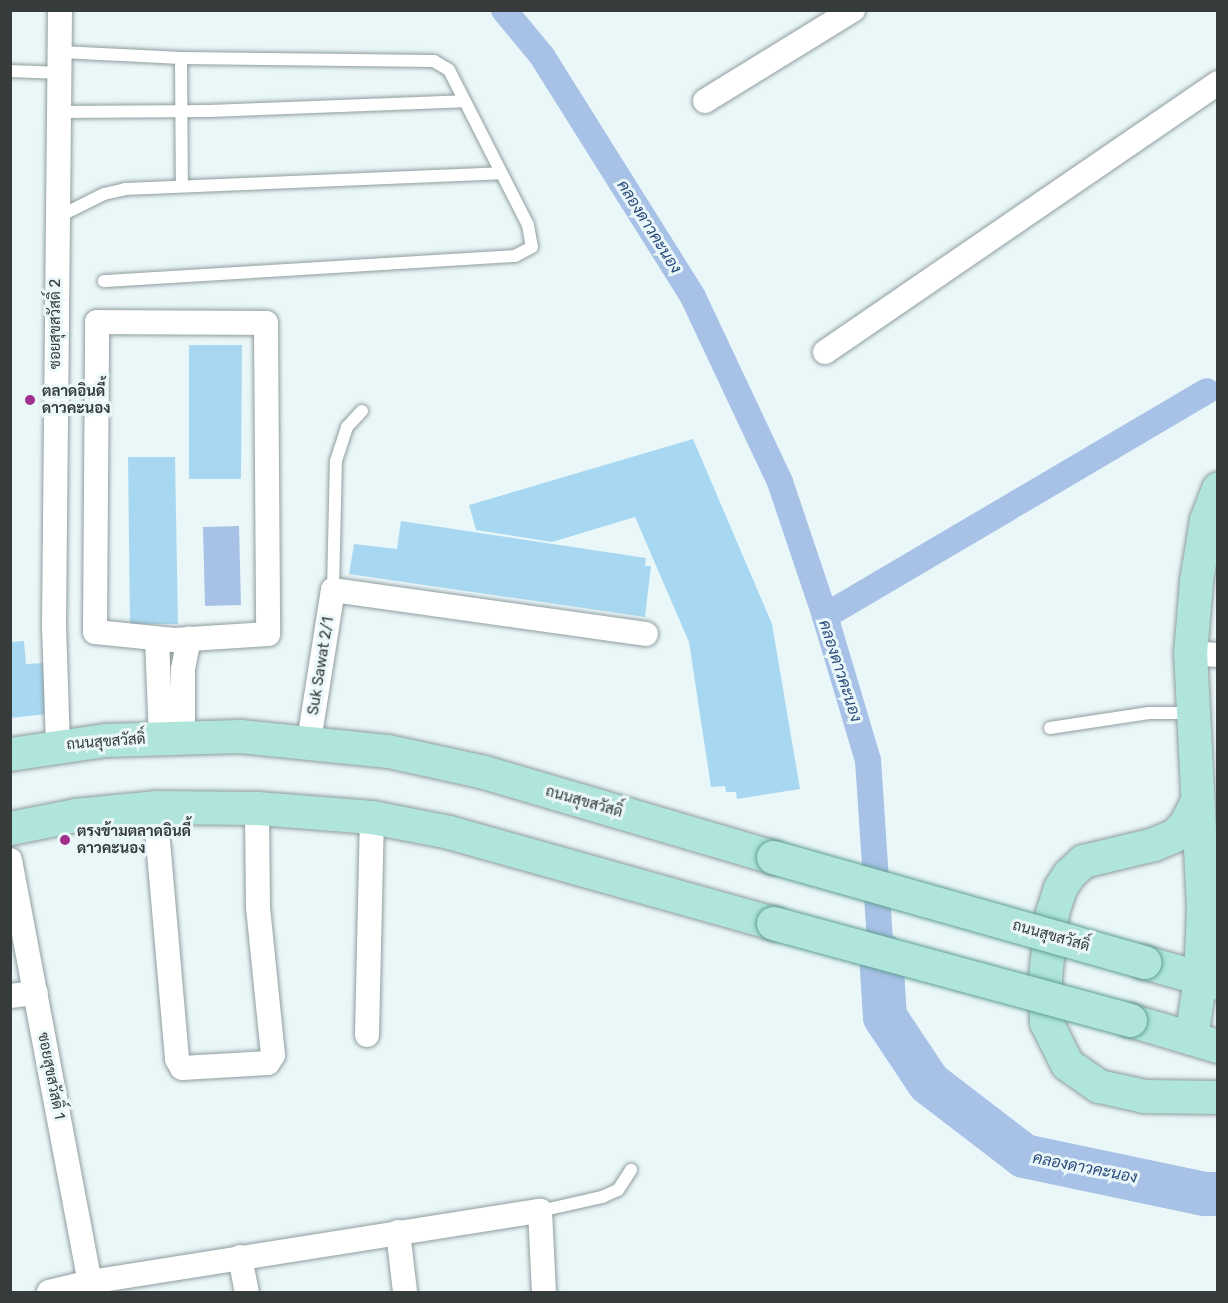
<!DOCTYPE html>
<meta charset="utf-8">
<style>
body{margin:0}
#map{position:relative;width:1228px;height:1303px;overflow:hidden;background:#eaf7f9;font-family:Rubik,Sarabun,sans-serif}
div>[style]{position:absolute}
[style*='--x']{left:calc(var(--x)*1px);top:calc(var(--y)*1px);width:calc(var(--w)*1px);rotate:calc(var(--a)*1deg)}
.water>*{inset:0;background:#a7c1e7}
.canal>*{height:26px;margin:-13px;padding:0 13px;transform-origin:13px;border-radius:13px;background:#a7c1e7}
.river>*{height:44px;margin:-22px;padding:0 22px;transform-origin:22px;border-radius:22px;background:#a7c1e7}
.building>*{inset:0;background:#a8d8f1}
.roads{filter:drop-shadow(0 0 2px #909d9e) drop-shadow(0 0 2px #909d9e)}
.service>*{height:12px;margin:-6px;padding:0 6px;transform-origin:6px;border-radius:6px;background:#fff}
.minor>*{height:24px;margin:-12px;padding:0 12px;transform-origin:12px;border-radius:12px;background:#fff}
.primary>*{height:33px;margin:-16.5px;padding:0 16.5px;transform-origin:16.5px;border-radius:16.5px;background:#afe5da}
.bridges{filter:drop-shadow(0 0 2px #629e92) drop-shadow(0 0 2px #629e92)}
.primary-bridge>*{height:33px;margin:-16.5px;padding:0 16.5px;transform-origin:16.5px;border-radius:16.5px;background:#afe5da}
.dots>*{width:16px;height:16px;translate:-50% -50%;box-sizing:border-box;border:3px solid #eaf7f9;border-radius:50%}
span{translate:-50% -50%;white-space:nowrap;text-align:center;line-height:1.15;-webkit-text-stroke:6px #eaf7f9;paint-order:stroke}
.street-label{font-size:15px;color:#363b3c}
.poi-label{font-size:15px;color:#363b3c;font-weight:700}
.left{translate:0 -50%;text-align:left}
.water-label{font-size:16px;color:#294a7b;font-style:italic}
.frame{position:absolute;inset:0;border:12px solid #363b3c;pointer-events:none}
</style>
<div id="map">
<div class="water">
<i style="clip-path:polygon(239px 526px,241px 605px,205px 606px,203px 527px)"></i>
</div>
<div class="canal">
<i style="--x:504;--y:10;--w:60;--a:50.4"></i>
<i style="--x:542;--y:56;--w:284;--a:57.9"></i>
<i style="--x:693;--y:297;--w:204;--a:64.8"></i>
<i style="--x:780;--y:482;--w:141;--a:71.4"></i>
<i style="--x:825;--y:616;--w:150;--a:73.4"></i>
<i style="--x:868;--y:760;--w:194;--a:86.2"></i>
<i style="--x:825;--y:616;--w:443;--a:-30.5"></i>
</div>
<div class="river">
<i style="--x:881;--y:954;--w:63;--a:86.4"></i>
<i style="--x:885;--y:1017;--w:79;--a:56.3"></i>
<i style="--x:929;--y:1083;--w:120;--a:37.5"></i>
<i style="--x:1024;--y:1156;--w:185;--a:11.9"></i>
<i style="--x:1205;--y:1194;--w:13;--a:0"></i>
</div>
<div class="building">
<i style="clip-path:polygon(189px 345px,242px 345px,241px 479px,189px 479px)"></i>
<i style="clip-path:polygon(693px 439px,772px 624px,800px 789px,737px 799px,736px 792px,726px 792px,725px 786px,711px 787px,689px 642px,635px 517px,552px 542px,476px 530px,469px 505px)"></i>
<i style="clip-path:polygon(128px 457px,175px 457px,178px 624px,130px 624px)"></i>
<i style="clip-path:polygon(401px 521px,646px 558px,645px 566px,651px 566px,645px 617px,349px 574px,354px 544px,397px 549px)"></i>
<i style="clip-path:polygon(24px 641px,26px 664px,44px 663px,47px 714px,10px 718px,10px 642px)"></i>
</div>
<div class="roads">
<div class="service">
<i style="--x:61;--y:52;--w:120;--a:2.9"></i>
<i style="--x:181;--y:58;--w:253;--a:0.7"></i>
<i style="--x:434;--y:61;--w:17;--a:31"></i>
<i style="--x:449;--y:70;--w:174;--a:63"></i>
<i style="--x:528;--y:225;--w:22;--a:80"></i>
<i style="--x:532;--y:247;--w:19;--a:152"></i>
<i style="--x:515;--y:256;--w:412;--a:176.5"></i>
<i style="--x:181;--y:58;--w:128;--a:89.6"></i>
<i style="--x:10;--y:71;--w:51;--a:2.2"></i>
<i style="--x:60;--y:112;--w:149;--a:-0.4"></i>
<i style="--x:209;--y:111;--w:255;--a:-2.2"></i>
<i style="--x:58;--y:217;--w:51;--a:-26.6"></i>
<i style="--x:104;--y:194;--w:22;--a:-13"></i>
<i style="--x:125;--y:189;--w:376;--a:-2.4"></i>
<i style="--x:333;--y:590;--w:129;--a:-88.7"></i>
<i style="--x:336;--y:461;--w:36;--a:-72"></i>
<i style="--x:347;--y:427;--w:22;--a:-47"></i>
<i style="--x:1050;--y:728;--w:100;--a:-8.6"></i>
<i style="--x:1149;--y:713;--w:42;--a:0"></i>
<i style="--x:540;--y:1211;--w:64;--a:-12.7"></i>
<i style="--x:602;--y:1197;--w:17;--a:-24"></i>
<i style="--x:618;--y:1190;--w:24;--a:-57"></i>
</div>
<div class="minor">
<i style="--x:705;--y:101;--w:174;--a:-31.6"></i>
<i style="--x:97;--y:322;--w:169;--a:0.3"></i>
<i style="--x:266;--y:323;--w:311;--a:89.6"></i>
<i style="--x:268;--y:634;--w:94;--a:176.3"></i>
<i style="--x:174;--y:640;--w:79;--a:-174.2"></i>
<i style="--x:95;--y:632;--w:310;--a:-89.6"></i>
<i style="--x:825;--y:352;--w:476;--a:-34.4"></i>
<i style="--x:157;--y:639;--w:99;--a:87.7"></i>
<i style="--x:1190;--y:653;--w:28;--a:4"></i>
<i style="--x:183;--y:738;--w:69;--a:-90"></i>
<i style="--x:183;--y:669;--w:31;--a:-79"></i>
<i style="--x:309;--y:741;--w:153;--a:-81"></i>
<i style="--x:333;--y:590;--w:316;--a:8"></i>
<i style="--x:58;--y:746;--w:120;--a:-91.9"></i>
<i style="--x:54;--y:626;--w:616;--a:-89.44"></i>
<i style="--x:155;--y:807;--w:253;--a:85"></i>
<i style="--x:177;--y:1059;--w:10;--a:61"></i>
<i style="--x:182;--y:1068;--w:86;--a:-3.3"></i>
<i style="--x:268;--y:1063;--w:9;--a:-58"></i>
<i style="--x:273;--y:1055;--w:149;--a:-95.8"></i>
<i style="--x:258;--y:907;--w:99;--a:-90.6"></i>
<i style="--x:10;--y:860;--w:440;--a:79.3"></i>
<i style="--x:10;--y:996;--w:26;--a:-7"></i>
<i style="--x:367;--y:1035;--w:218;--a:-88.7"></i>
<i style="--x:398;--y:1232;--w:60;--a:83.3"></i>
<i style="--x:240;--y:1257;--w:36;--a:79"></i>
<i style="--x:49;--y:1292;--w:42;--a:-13.7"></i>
<i style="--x:90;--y:1282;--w:456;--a:-9"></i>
<i style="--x:540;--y:1211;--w:81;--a:87.2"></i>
</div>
<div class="primary">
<i style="--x:10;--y:754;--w:96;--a:-8.4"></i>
<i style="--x:105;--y:740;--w:135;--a:-1.7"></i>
<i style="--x:240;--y:736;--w:149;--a:5.8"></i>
<i style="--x:388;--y:751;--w:98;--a:12.3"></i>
<i style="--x:484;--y:772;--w:301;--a:16.4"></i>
<i style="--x:1196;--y:803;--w:22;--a:117"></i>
<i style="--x:1186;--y:823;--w:16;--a:133"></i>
<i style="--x:1175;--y:835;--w:23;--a:157"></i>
<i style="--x:1154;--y:844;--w:73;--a:166.5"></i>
<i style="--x:1083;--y:861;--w:19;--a:137"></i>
<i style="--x:1069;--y:874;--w:17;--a:123"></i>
<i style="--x:1060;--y:888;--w:26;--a:108"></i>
<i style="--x:1052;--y:913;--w:63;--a:96.3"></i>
<i style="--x:1045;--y:976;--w:46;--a:88.8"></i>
<i style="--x:1046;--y:1022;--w:47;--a:63.4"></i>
<i style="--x:1067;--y:1064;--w:39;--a:35"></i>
<i style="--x:1099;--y:1086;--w:46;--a:12.5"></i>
<i style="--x:1144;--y:1096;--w:74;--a:0.8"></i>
<i style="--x:10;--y:828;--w:66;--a:-11.3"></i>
<i style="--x:75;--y:815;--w:80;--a:-5.7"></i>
<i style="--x:155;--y:807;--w:102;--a:0.6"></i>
<i style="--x:257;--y:808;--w:115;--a:4.5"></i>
<i style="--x:372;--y:817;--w:78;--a:11"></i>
<i style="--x:449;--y:832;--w:337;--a:15.7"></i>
<i style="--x:1144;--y:962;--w:77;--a:15.8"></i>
<i style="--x:1130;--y:1020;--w:92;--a:16.5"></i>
<i style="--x:1191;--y:1038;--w:61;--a:-81.5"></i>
<i style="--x:1200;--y:978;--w:70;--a:-87.5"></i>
<i style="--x:1203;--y:908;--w:255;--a:-92.9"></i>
<i style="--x:1190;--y:653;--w:72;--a:-85.2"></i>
<i style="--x:1196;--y:581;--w:62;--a:-80.7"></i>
<i style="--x:1206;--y:520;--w:34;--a:-69"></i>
</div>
</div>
<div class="bridges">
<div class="primary-bridge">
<i style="--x:773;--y:857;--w:386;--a:15.8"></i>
<i style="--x:773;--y:923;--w:370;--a:15.2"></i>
</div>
</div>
<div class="dots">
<i style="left:30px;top:400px;background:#a02f8c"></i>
<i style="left:65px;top:840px;background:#a02f8c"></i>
</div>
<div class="street-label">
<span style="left:56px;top:324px;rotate:-90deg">ซอยสุขสวัสดิ์ 2</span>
<span style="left:321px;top:666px;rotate:-81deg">Suk Sawat 2/1</span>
<span style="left:106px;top:742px;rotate:-4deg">ถนนสุขสวัสดิ์</span>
<span style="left:584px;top:802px;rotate:16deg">ถนนสุขสวัสดิ์</span>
<span style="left:1051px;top:936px;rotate:16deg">ถนนสุขสวัสดิ์</span>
<span style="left:51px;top:1076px;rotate:79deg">ซอยสุขสวัสดิ์ 1</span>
</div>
<div class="poi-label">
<span class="left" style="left:42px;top:400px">ตลาดอินดี้<br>ดาวคะนอง</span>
<span class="left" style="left:77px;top:840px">ตรงข้ามตลาดอินดี้<br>ดาวคะนอง</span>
</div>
<div class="water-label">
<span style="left:649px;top:227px;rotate:58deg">คลองดาวคะนอง</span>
<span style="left:840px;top:671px;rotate:72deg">คลองดาวคะนอง</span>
<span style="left:1085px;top:1168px;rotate:11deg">คลองดาวคะนอง</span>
</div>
<div class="frame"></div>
</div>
